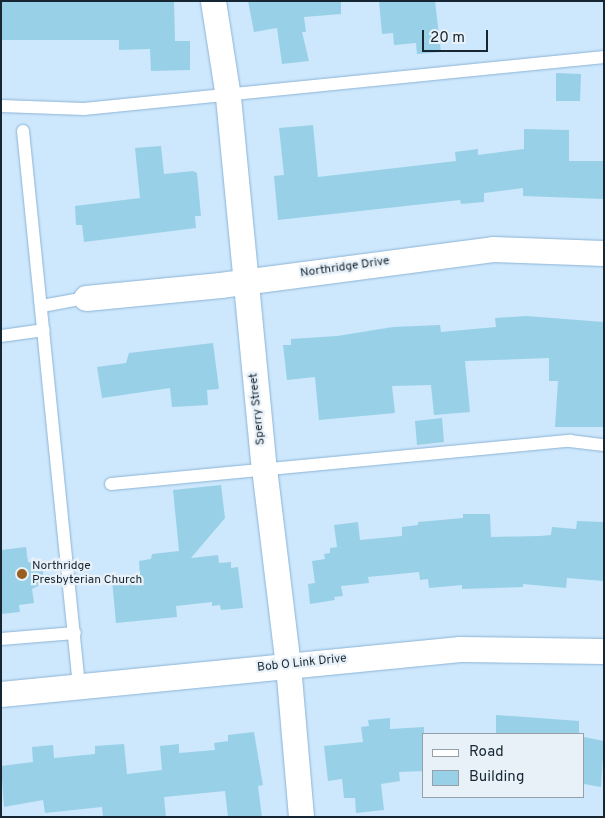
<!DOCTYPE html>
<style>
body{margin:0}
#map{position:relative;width:605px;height:818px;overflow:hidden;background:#cde7fc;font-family:Overpass,sans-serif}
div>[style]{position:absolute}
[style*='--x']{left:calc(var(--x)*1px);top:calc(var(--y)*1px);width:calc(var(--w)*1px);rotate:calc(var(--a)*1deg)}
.building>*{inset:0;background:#98d1e7}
.roads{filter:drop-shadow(0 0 1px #8bb4d6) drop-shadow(0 0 1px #8bb4d6)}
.lane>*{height:12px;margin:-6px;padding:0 6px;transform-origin:6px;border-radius:6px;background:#fff}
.street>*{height:25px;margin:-12.5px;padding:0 12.5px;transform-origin:12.5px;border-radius:12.5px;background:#fff}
.dots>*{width:14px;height:14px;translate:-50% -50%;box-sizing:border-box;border:2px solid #e9f1f8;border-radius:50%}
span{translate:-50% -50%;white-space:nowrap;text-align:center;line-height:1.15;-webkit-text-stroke:4.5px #e9f1f8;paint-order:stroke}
.street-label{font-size:12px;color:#162633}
.poi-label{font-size:12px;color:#162633}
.left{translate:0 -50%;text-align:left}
.frame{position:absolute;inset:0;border:2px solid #162633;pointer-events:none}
.legend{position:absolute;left:422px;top:733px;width:162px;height:65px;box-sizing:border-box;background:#e9f1f8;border:1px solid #95a0a9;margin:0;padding:6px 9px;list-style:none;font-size:15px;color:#162633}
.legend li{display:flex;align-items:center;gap:10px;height:25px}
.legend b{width:25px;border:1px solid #95a0a9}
.scale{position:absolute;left:422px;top:30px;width:66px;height:22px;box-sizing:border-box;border:2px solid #162633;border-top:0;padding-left:6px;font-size:15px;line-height:18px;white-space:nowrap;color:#162633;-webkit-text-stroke:4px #e9f1f8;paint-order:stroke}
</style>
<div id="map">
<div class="building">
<i style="clip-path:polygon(1px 1px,174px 1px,175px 41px,190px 41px,190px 70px,151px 71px,150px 49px,119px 50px,119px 40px,1px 40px)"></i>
<i style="clip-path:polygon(248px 1px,341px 1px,341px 14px,304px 17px,306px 32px,302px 32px,309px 61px,282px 64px,277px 28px,254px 32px)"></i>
<i style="clip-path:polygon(379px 1px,435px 1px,441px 52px,417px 54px,416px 43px,394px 45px,393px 33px,382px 34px)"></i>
<i style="clip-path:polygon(556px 73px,581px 74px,580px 101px,556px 101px)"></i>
<i style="clip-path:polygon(313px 125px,318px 177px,456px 161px,455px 152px,478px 149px,478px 155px,524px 149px,524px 129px,569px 130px,569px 161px,604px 161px,604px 199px,523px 196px,523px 188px,484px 193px,484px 202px,461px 204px,460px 200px,278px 220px,274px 176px,284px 175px,279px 128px)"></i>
<i style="clip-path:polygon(161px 146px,164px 174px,193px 171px,197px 173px,201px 216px,195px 216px,196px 228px,84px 242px,82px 225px,76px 225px,75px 206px,140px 198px,135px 148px)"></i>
<i style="clip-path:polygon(526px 316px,604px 322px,604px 427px,555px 427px,558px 381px,549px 381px,549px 358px,465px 361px,470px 412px,434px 415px,431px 385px,392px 386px,395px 413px,319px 420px,315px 377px,287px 380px,283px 345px,291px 345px,291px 339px,337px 336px,393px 327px,440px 325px,441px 332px,496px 327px,495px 318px)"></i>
<i style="clip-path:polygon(213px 343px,219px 389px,207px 390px,208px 405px,172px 407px,170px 388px,102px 398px,97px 367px,126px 363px,129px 353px)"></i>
<i style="clip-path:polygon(442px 418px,444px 442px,417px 445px,415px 421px)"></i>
<i style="clip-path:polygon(221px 485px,225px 518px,191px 558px,218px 555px,219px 563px,231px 562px,231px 568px,238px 567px,243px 608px,221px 610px,220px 605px,212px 606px,212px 602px,176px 606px,177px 617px,116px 623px,112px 580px,140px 578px,139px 561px,151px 559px,152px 554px,179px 551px,173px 490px)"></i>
<i style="clip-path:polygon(463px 514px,490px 514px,491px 537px,540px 536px,551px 535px,552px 527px,576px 529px,577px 521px,604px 522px,604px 581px,567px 578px,566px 588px,523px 584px,523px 587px,462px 589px,462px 585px,429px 588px,428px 579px,420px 580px,419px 572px,368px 577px,369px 583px,341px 586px,343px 596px,334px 597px,335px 600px,310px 604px,308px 584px,315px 583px,312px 561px,325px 559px,324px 554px,330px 553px,330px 548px,337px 547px,334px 525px,358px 522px,360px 540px,402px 536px,402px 527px,418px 525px,418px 522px,463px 518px)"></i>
<i style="clip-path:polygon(26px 547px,28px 562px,42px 564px,44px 583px,32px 589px,34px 603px,19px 605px,20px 612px,1px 614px,1px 550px)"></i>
<i style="clip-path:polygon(496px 715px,579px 721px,579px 734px,496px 734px)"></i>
<i style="clip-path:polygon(390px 718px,390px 729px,424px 727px,424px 771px,399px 772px,400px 781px,381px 784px,384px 810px,356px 813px,355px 798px,344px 798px,342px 779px,328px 781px,324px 746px,363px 742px,361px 727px,369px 726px,368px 720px)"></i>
<i style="clip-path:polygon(254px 732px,263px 785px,258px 786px,262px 817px,228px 817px,225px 791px,164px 797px,166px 817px,103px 817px,102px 807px,45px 813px,43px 800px,4px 807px,1px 766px,33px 762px,32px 747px,53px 745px,54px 758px,95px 754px,95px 746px,124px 744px,127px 774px,162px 770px,160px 746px,179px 744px,179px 753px,215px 750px,214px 743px,228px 741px,228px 735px)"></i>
<i style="clip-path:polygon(584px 737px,604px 741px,601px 787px,584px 784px)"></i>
</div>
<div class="roads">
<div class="lane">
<i style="--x:1;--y:106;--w:83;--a:2.1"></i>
<i style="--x:84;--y:109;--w:523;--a:-5.71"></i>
<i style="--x:23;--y:131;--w:558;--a:84.24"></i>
<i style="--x:42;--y:306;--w:45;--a:-10.3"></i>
<i style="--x:1;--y:336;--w:43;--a:-7.9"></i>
<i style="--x:111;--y:484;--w:461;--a:-5.4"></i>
<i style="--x:570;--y:441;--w:34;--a:7"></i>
<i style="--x:1;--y:639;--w:74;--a:-4.6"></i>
</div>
<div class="street">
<i style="--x:213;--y:1;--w:97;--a:81.1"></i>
<i style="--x:228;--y:97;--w:373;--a:84.5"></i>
<i style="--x:264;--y:468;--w:198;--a:83.1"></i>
<i style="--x:288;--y:665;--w:153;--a:85.1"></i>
<i style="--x:86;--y:298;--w:135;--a:-5.5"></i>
<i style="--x:220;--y:285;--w:275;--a:-7.5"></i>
<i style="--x:493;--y:249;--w:111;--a:2.1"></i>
<i style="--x:1;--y:694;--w:461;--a:-5.6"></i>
<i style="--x:460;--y:649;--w:144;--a:0.8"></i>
</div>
</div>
<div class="dots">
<i style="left:22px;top:574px;background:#9a5f1f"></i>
</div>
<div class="street-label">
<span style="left:345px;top:268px;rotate:-8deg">Northridge Drive</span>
<span style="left:258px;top:409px;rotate:-96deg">Sperry Street</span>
<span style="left:302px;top:664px;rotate:-6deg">Bob O Link Drive</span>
</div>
<div class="poi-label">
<span class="left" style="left:32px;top:574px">Northridge<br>Presbyterian Church</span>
</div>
<div class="frame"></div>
<ul class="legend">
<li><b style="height:6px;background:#fff"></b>Road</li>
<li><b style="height:14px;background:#98d1e7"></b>Building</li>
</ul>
<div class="scale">20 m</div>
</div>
